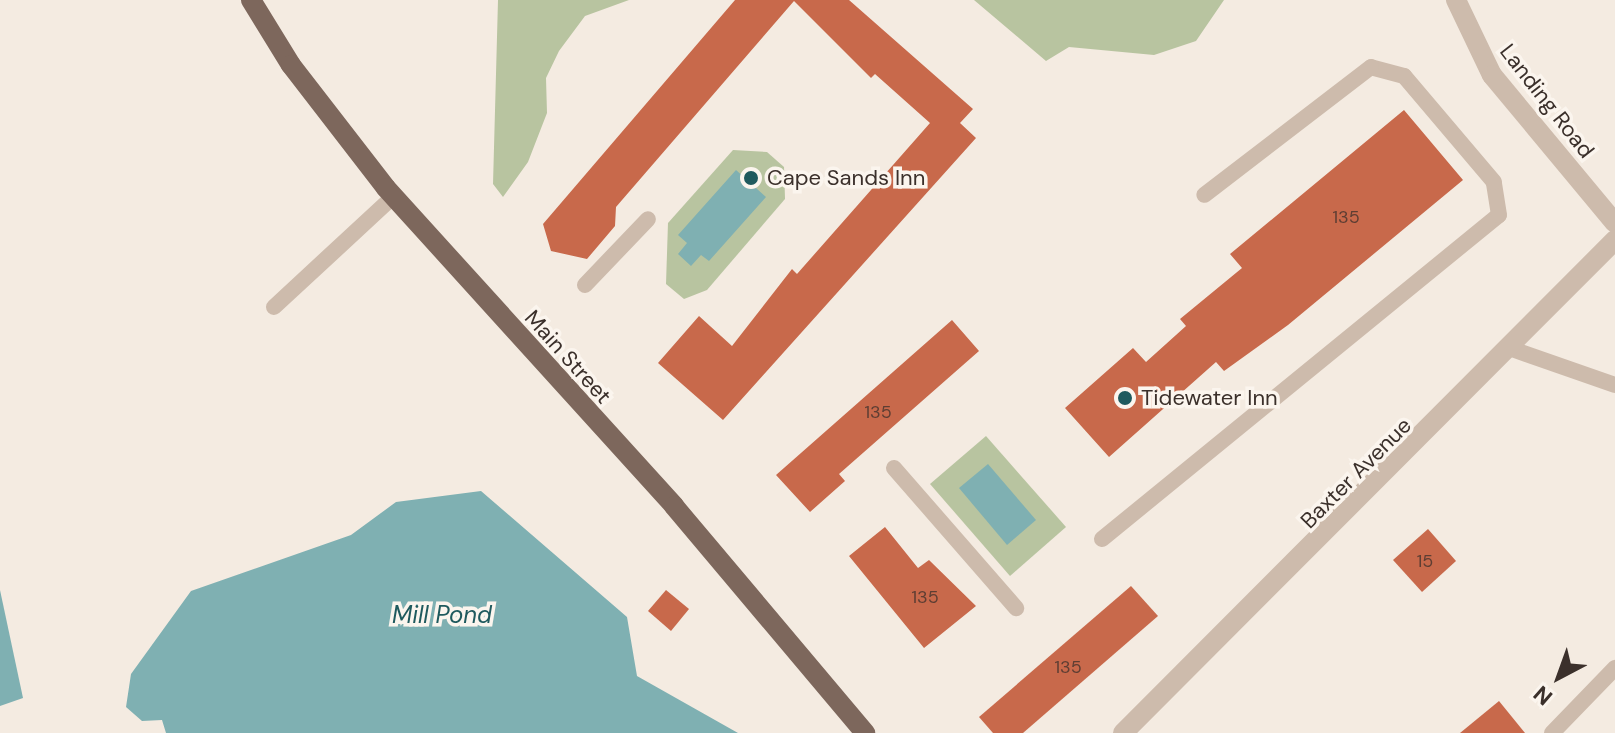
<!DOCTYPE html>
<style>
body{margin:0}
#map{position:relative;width:1615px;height:733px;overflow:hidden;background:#f4ebe1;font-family:"DM Sans",sans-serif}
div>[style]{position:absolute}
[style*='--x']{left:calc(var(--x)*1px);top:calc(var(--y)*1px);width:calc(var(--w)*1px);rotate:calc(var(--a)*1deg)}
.green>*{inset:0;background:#b8c4a0}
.water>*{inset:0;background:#7fb0b2}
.building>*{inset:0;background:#c8694b}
.service>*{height:16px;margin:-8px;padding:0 8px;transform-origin:8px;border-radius:8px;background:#cdbbac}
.minor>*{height:20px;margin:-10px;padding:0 10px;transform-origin:10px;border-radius:10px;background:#cdbbac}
.tertiary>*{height:20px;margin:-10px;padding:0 10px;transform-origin:10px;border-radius:10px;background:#cdbbac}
.primary>*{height:20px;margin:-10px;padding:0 10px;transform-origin:10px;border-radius:10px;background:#7d675c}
.dots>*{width:22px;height:22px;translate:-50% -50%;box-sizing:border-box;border:4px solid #fbf5ee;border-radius:50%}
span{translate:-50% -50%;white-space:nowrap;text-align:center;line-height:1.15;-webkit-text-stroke:7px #fbf5ee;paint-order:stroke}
.number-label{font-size:18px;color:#5e3e33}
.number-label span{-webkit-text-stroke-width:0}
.street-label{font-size:22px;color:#3b302b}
.poi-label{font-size:22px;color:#3b302b}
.left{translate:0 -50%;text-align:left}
.water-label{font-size:24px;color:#1f5a5e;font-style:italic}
.north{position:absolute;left:1519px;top:637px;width:80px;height:80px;-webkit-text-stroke:6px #fbf5ee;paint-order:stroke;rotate:221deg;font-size:22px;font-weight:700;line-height:32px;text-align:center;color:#3b302b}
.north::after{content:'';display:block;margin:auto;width:28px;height:36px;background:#3b302b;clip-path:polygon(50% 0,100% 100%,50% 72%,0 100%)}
</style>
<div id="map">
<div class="green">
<i style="clip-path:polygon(498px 0,629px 0,585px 16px,559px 51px,546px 78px,547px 113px,528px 162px,503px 197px,493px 184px)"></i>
<i style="clip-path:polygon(974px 0,1224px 0,1196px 41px,1154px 55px,1069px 47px,1046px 61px)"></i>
<i style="clip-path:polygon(733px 150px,767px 152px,784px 167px,785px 199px,707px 290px,684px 299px,666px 284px,668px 223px)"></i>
<i style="clip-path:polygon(986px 436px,1066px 527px,1010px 576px,930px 484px)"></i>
</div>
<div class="water">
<i style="clip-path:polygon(736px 170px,766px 197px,709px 261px,701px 255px,691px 266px,678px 254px,687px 243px,678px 235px)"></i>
<i style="clip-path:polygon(988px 464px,1036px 520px,1007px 545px,959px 488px)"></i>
<i style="clip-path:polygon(481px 491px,627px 617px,637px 676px,738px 733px,166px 733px,162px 720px,142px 721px,126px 707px,131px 674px,191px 591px,351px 535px,396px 502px)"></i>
<i style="clip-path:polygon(0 590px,23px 698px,0 706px)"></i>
</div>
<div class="building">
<i style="clip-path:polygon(735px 0,849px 0,973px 109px,960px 123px,976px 138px,723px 420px,658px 363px,699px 316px,732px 346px,792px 269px,797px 274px,930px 123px,875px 74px,871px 78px,794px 1px,616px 207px,615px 226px,587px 259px,551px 251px,543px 224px)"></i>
<i style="clip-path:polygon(1404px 110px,1463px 180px,1288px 325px,1224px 371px,1216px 362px,1109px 457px,1065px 408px,1133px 348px,1146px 362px,1186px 326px,1180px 319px,1242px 268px,1230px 254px)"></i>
<i style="clip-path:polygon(952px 320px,979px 351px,839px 474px,845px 481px,810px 512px,776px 475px)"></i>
<i style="clip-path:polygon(885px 527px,918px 568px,929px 560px,976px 606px,924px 648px,849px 556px)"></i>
<i style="clip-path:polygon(1428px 529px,1456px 561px,1422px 592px,1393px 560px)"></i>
<i style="clip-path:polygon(1131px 586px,1158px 616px,1023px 733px,993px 733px,979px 717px)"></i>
<i style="clip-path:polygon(666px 590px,689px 609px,671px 631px,648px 611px)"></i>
<i style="clip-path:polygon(1499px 701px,1525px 733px,1460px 733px)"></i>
</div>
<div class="service">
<i style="--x:585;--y:285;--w:91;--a:-46.3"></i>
<i style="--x:274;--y:307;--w:163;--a:-42.8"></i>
<i style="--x:1512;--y:349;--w:109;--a:19.3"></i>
<i style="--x:894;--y:468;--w:186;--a:48.9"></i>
<i style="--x:1102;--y:539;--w:512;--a:-39.22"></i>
<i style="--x:1499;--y:215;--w:33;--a:-99"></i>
<i style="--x:1494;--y:182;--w:139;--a:-130.3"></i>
<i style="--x:1404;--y:76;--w:34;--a:-165"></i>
<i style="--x:1371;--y:67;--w:210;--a:142.5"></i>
<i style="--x:1552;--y:733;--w:91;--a:-45.9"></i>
</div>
<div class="minor">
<i style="--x:1456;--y:0;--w:83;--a:64.4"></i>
<i style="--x:1492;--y:75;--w:192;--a:50.3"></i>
</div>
<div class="tertiary">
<i style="--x:1123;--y:733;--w:697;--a:-45.06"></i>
</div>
<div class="primary">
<i style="--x:251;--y:0;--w:76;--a:58.4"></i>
<i style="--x:291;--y:65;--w:155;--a:52.3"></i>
<i style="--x:386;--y:188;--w:429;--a:47.8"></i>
<i style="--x:674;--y:506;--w:297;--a:49.9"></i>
</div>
<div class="dots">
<i style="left:751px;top:178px;background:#1f5a5e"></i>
<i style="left:1125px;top:398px;background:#1f5a5e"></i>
</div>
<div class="number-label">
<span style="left:1346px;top:217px">135</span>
<span style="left:878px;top:412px">135</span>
<span style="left:1425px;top:561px">15</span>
<span style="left:925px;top:597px">135</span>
<span style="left:1068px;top:667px">135</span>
</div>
<div class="street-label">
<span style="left:1547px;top:101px;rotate:52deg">Landing Road</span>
<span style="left:568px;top:357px;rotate:48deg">Main Street</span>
<span style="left:1356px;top:473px;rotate:-45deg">Baxter Avenue</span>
</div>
<div class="poi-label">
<span class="left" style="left:767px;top:178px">Cape Sands Inn</span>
<span class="left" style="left:1141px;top:398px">Tidewater Inn</span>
</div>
<div class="water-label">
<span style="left:442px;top:615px">Mill Pond</span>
</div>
<div class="north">N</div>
</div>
